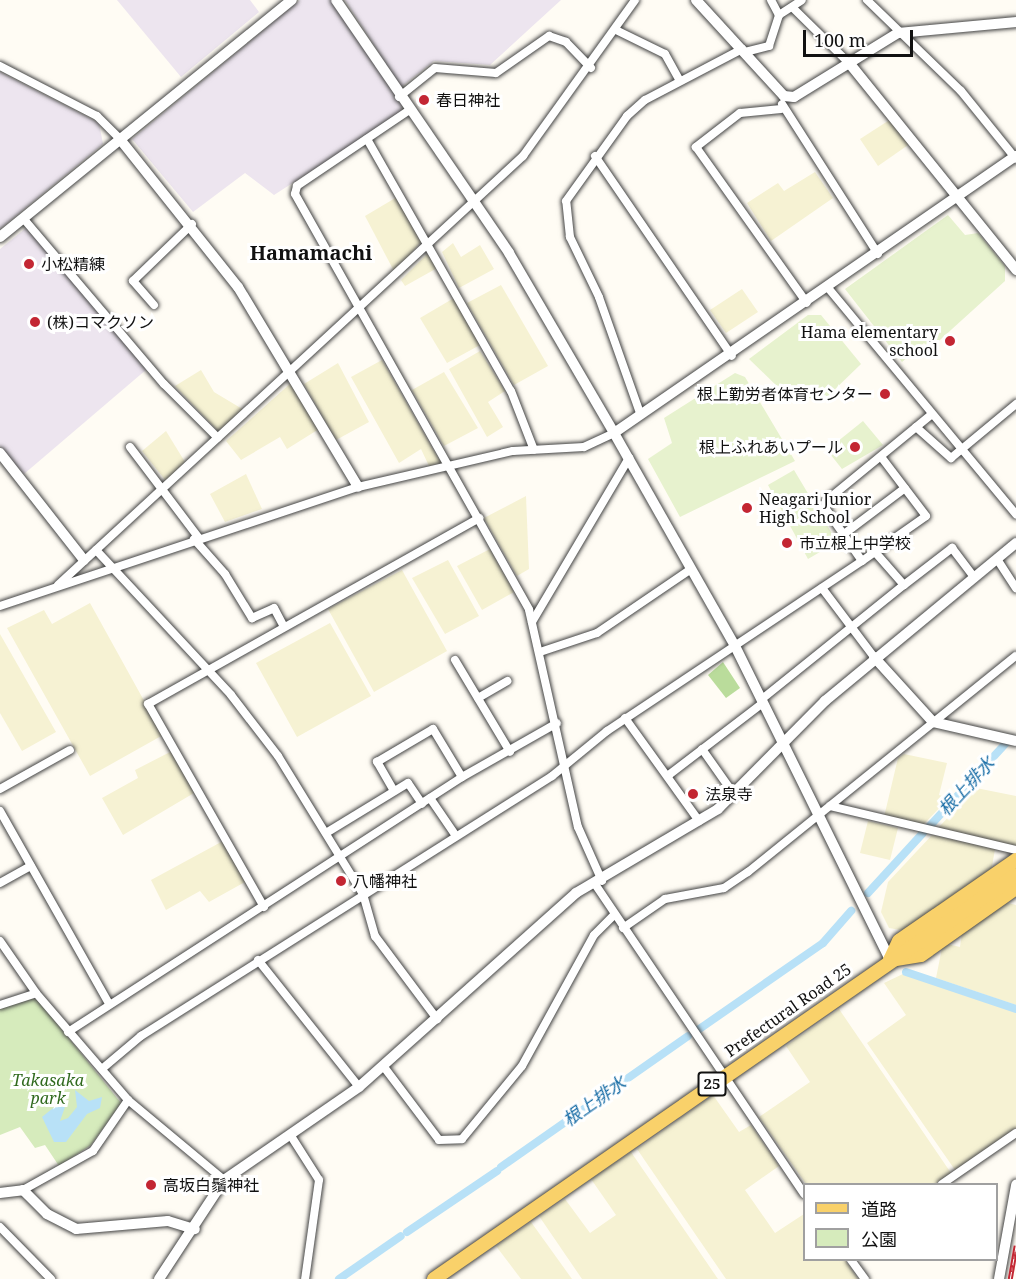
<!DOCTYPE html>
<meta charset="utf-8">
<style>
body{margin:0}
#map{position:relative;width:1016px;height:1279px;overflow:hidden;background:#fffcf4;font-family:"Noto Serif","Noto Sans JP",serif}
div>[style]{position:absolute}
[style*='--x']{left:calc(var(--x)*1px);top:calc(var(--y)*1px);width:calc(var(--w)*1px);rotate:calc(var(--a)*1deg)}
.industrial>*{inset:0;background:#ede5ef}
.farmland>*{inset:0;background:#f6f2d3}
.green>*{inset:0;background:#d6ebbc}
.forest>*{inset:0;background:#badc9b}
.pitch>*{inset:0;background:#e7f2ce}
.water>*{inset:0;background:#b8e1f7}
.canal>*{height:8px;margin:-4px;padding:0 4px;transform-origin:4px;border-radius:4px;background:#b8e1f7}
.roads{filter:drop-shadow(0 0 2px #444) drop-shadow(0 0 2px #444)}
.minor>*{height:8px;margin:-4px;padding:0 4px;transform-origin:4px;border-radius:4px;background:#fff}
.tertiary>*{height:10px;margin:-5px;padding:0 5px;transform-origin:5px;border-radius:5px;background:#fff}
.primary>*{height:14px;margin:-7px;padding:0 7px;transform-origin:7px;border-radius:7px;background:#f9d16a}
.rail>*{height:4.5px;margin-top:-2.25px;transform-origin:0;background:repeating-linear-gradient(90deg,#fff 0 7px,#c32633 0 14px);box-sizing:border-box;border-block:2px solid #c32633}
.dots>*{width:16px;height:16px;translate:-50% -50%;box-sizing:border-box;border:3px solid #fff;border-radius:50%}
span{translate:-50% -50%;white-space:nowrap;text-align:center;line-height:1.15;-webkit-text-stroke:6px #fff;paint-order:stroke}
.shield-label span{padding:2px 4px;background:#fff;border:2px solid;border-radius:4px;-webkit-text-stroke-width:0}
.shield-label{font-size:15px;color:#111;font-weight:700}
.poi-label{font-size:16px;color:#111}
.left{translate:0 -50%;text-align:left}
.right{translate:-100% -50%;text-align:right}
.street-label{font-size:16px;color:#111}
.park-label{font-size:16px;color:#316a1f;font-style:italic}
.water-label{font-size:18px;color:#176ca5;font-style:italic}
.quarter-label{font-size:20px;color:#111;font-weight:700}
.legend{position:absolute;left:803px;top:1183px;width:195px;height:78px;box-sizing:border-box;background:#fff;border:2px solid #a0a0a0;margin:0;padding:8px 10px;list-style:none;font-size:18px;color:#111}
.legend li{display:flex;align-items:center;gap:12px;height:30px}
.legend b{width:30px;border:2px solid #a0a0a0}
.scale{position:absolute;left:803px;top:30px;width:110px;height:27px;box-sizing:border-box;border:3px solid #111;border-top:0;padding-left:8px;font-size:18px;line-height:21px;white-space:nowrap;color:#111;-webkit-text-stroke:4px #fff;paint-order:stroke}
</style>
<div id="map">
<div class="industrial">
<i style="clip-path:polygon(117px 0,250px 0,259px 12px,181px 77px)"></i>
<i style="clip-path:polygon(300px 0,332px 0,402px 104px,401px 113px,274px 195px,245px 173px,193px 212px,132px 139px)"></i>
<i style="clip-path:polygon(345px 0,561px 0,490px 65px,434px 61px,401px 87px)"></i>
<i style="clip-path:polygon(0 72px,99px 123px,103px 144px,0 229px)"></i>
<i style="clip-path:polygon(26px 228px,147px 369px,24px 474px,0 446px,0 249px)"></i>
</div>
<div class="farmland">
<i style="clip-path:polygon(891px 119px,911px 143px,878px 166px,860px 139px)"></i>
<i style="clip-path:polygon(815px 172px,833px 198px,771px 241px,747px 203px,778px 183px,784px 191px)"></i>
<i style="clip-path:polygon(397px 197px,423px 239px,395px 273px,365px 216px)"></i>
<i style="clip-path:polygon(453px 243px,461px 257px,480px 245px,494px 269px,459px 288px,442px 252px)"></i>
<i style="clip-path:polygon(427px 254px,439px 267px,405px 286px,401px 280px)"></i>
<i style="clip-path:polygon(501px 285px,548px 366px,514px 385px,467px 303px)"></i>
<i style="clip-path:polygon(742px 289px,758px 312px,726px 333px,710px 310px)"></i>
<i style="clip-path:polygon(454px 298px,480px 345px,447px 363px,420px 318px)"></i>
<i style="clip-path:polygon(480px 351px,505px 391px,488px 402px,503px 427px,487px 437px,449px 369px)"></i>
<i style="clip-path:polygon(382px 360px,441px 463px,429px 466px,421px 449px,399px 463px,351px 377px)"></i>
<i style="clip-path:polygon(338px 363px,369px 422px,336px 440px,304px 384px)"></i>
<i style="clip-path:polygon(201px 370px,214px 392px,244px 410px,218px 431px,175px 386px)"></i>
<i style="clip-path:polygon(444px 372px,478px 428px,444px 446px,412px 390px)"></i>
<i style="clip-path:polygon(292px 382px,319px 429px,287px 449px,280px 437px,241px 460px,226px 441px)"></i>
<i style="clip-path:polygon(166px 431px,185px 462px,166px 481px,142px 451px)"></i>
<i style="clip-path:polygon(246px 474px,262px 509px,225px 522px,210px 494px)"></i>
<i style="clip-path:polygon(526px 496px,529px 569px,517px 576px,484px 518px)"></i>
<i style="clip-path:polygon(490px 549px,514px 592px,482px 610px,457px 566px)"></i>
<i style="clip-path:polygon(448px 560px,479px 616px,445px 634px,412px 578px)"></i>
<i style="clip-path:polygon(402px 570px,447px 651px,374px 692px,328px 609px)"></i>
<i style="clip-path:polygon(90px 603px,163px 735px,90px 776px,7px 628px,44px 610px,52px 624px)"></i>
<i style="clip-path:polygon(330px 623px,371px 696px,297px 737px,256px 663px)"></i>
<i style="clip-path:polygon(0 634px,56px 732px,22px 751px,0 713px)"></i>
<i style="clip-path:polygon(172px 751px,194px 793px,123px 835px,102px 798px,138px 778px,135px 770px)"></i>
<i style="clip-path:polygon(904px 754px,947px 763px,939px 795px,949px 798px,922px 826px,884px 817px,898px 758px)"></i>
<i style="clip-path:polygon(976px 788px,1016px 796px,1016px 847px,937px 829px)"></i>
<i style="clip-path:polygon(868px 821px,898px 828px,890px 860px,860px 853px)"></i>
<i style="clip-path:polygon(932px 835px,995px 849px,991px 872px,906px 931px,889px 928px,881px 912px,888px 882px)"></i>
<i style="clip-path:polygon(223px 841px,245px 882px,209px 902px,200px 891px,166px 910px,151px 880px)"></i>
<i style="clip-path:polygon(1004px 902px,1016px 905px,1016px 1005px,936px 978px,943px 943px,960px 947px,962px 932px)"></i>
<i style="clip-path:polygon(905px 973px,1016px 1012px,1016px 1128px,955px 1170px,867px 1043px,906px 1015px,884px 983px)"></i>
<i style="clip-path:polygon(839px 1009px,951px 1173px,935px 1184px,806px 1184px,759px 1117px,810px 1082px,786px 1046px)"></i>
<i style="clip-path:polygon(713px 1095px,739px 1132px,751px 1125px,779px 1166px,745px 1190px,775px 1233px,804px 1214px,804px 1260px,845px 1260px,858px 1279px,726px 1279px,637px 1149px)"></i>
<i style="clip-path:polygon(631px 1152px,718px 1279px,582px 1279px,539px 1216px,565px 1199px,590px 1233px,616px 1215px,591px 1179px)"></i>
<i style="clip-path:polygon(531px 1222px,572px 1279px,521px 1279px,496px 1246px)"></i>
</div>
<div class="green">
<i style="clip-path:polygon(28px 998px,38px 1000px,121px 1103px,91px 1145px,59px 1166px,45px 1145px,35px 1148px,20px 1127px,0 1135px,0 1005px)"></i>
</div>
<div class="forest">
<i style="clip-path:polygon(723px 662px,740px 688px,726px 698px,708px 675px)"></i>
</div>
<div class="pitch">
<i style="clip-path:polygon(948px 215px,965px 235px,978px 233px,1005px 266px,1005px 281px,930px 349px,924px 343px,902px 362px,845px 289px)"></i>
<i style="clip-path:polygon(808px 315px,821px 315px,861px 364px,828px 396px,814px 399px,783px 392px,749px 359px)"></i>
<i style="clip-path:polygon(735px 373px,745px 377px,795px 461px,680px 517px,648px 459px,672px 443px,664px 418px)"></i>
<i style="clip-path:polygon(863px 421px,883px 445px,842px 469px,827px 450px)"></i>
<i style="clip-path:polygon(794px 470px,837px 542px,808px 559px,768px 485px)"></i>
</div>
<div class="water">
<i style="clip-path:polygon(75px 1090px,89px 1101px,102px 1097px,100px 1108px,87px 1114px,66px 1142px,54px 1142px,42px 1117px,58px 1104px,65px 1107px,60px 1121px,68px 1118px,77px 1107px)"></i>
</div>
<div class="canal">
<i style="--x:927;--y:829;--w:117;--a:-47.4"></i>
<i style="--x:868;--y:893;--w:81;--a:-47.5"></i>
<i style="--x:906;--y:972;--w:116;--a:18.6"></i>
<i style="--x:695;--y:1032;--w:156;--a:-34.8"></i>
<i style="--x:823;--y:943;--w:43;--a:-48.8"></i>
<i style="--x:501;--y:1167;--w:228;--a:-35"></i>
<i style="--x:407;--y:1232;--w:109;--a:-34.1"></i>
<i style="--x:339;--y:1279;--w:75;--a:-34.7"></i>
</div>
<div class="roads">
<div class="minor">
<i style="--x:771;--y:0;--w:17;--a:62"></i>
<i style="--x:867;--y:0;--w:131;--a:44.1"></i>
<i style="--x:961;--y:91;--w:87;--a:51"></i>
<i style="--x:793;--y:8;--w:80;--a:44.5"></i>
<i style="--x:618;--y:31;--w:52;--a:26.1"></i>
<i style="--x:665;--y:54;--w:31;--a:61"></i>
<i style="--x:745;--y:52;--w:25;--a:-14"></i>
<i style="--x:769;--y:46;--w:33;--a:-72"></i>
<i style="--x:779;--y:15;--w:27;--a:-33"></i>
<i style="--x:0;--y:66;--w:109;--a:27.3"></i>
<i style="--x:97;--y:116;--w:31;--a:45"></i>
<i style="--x:399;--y:97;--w:46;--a:-38.9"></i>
<i style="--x:435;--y:68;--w:61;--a:4.7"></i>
<i style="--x:496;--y:73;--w:65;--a:-34.9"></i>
<i style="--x:549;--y:36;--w:18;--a:19"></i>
<i style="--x:566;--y:42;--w:36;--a:46"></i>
<i style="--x:782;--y:104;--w:178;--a:57.4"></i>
<i style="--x:781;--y:109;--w:41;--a:174.4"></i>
<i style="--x:740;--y:113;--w:56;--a:142.3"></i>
<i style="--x:696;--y:147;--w:191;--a:54.6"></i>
<i style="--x:408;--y:111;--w:134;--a:146"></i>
<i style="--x:297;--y:186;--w:8;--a:104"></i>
<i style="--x:295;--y:194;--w:477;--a:60.6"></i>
<i style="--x:529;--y:610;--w:222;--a:77.3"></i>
<i style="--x:578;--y:827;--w:59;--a:66"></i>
<i style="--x:367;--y:139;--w:290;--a:60.3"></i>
<i style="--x:511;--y:391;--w:63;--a:68.7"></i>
<i style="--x:595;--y:156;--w:242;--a:55.6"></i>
<i style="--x:23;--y:218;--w:218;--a:49.7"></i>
<i style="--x:164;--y:384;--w:76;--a:45"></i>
<i style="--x:829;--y:289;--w:293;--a:50.3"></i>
<i style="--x:154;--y:305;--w:32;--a:-131"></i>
<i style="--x:133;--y:281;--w:82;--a:-44"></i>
<i style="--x:640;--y:413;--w:123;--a:-109.5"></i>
<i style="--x:599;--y:297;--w:67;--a:-115.8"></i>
<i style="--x:570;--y:237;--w:36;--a:-96"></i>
<i style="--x:566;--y:201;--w:105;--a:-54.3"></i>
<i style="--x:627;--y:116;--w:24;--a:-42"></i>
<i style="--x:645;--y:100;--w:110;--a:-27.7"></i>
<i style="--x:916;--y:427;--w:47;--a:41.5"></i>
<i style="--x:951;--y:458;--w:85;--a:-39.7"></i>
<i style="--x:130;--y:447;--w:113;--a:52.9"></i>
<i style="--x:844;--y:534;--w:76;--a:-37"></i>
<i style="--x:194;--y:539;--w:47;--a:48.5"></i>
<i style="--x:225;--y:574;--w:52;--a:58.5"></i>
<i style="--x:252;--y:618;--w:24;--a:-24"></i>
<i style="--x:274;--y:608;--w:21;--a:62"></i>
<i style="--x:96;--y:550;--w:198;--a:47"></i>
<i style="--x:231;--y:695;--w:77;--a:52.4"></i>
<i style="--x:278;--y:756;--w:162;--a:58.4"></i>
<i style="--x:363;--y:894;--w:44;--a:74.1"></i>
<i style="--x:375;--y:936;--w:104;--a:53.2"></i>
<i style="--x:875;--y:552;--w:44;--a:48.7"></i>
<i style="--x:904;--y:585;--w:61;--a:-37.6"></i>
<i style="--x:952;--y:548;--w:35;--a:53"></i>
<i style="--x:997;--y:559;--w:35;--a:57"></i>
<i style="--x:862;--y:561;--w:78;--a:-35.1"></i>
<i style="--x:926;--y:516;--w:73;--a:-127.2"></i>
<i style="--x:58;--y:585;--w:633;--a:-42.69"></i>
<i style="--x:523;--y:156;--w:192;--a:-54.3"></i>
<i style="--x:822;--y:588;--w:86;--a:53"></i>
<i style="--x:0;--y:606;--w:377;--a:-18.4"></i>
<i style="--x:358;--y:487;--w:159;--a:-13.1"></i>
<i style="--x:513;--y:451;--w:71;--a:-3.2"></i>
<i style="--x:584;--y:447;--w:33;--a:-25"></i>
<i style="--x:532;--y:622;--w:191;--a:-59.4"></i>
<i style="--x:540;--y:652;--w:60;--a:-18.4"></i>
<i style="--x:597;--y:633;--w:114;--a:-34.2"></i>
<i style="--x:455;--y:660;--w:107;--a:59.1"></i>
<i style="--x:478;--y:698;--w:34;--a:-30"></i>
<i style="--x:762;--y:699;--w:182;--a:-38.8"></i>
<i style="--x:625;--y:718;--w:127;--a:54.3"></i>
<i style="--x:702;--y:749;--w:54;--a:54.8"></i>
<i style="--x:670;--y:774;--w:117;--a:-37.4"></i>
<i style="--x:0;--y:789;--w:80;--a:-29.1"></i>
<i style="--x:394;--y:791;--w:34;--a:-120"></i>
<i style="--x:377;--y:762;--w:65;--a:-30.5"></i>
<i style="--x:433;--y:729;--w:56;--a:58.9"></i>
<i style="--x:430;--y:798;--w:46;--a:55.6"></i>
<i style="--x:830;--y:806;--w:191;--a:13.3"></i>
<i style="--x:0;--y:811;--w:219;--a:60.5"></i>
<i style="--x:326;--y:833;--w:96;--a:-31.4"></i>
<i style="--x:408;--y:783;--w:25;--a:56"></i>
<i style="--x:0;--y:883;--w:35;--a:-29"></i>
<i style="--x:595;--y:884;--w:374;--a:56"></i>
<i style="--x:264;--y:907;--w:234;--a:-119.7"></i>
<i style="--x:148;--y:704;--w:380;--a:-29.3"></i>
<i style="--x:623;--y:928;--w:51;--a:-34.6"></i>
<i style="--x:665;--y:899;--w:60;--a:-10.6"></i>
<i style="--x:724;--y:888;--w:29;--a:-34"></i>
<i style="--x:748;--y:872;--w:344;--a:-38.9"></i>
<i style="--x:0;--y:941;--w:63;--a:55.3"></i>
<i style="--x:36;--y:993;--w:141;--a:49.3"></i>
<i style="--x:128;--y:1100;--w:125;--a:39.8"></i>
<i style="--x:258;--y:960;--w:162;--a:51.5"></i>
<i style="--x:0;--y:1005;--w:38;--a:-18"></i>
<i style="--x:68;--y:1032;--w:469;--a:-32.9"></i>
<i style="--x:462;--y:777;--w:109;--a:-29.6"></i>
<i style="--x:384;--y:1067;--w:91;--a:53"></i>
<i style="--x:439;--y:1140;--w:23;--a:-2"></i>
<i style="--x:462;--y:1139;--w:94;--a:-50.6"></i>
<i style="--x:522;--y:1066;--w:149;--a:-61.2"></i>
<i style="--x:594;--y:935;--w:27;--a:-45"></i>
<i style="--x:103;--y:1068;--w:50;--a:-40.1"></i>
<i style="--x:141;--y:1036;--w:486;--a:-32.3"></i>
<i style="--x:552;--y:776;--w:71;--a:-39.3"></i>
<i style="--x:607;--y:731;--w:306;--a:-33.7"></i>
<i style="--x:862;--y:561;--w:63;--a:-124.7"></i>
<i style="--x:826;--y:509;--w:8;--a:-90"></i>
<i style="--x:826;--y:501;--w:137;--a:-39.4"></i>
<i style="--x:291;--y:1136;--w:52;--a:57.5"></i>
<i style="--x:319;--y:1180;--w:100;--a:98"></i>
<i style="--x:942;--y:1184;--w:90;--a:-34.6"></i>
<i style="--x:23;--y:1190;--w:80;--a:-29.1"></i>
<i style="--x:93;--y:1151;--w:62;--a:-55.5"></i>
<i style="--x:0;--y:1227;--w:73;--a:45.6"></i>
<i style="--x:851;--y:1260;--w:24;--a:54"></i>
</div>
<div class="tertiary">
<i style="--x:336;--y:0;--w:306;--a:55.6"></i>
<i style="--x:509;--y:253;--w:208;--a:59.7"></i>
<i style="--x:614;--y:433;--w:245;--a:60.4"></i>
<i style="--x:735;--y:646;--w:350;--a:63.7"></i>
<i style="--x:696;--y:0;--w:130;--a:47.5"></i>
<i style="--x:784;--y:96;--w:10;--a:6"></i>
<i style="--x:794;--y:97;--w:122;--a:-31.6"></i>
<i style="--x:898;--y:33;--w:119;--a:-5.3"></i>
<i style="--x:850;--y:64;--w:265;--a:51.1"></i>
<i style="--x:119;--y:138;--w:191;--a:51.4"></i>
<i style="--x:238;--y:287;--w:233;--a:59"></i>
<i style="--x:0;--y:237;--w:376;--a:-39.1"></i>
<i style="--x:614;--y:433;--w:488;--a:-34.6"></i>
<i style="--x:0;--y:453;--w:136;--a:51.9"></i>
<i style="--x:874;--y:657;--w:88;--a:47.8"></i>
<i style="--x:933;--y:722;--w:85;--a:12.9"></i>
<i style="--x:0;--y:1193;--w:23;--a:-7"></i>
<i style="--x:23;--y:1190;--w:34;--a:45"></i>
<i style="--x:47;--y:1214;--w:33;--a:27"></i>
<i style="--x:76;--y:1229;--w:92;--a:-5"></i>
<i style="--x:168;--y:1221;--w:28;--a:17"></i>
<i style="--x:159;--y:1279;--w:118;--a:-56.7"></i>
<i style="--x:224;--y:1180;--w:164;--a:-34.6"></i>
<i style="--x:359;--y:1087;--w:291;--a:-41.8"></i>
<i style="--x:576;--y:893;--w:165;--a:-30.6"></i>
<i style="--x:718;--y:809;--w:152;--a:-45.3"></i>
<i style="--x:825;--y:701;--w:248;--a:-39.6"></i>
<i style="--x:999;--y:1279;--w:96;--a:-79.7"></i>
</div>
<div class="primary">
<i style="--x:1016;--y:860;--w:142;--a:145.3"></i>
<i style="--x:899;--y:941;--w:21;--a:115"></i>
<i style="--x:890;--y:960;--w:31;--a:-9"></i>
<i style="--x:921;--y:955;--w:116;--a:-35.2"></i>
<i style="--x:434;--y:1279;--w:708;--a:-34.77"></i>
</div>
</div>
<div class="rail">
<i style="--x:1010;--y:1279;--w:34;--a:-80"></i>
</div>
<div class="dots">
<i style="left:424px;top:100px;background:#c32633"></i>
<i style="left:29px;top:264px;background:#c32633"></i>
<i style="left:35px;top:322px;background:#c32633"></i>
<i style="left:950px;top:341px;background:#c32633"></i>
<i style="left:885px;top:394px;background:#c32633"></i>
<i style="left:855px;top:447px;background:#c32633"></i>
<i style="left:747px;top:508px;background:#c32633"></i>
<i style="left:787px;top:543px;background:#c32633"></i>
<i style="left:693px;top:794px;background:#c32633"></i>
<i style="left:341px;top:881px;background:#c32633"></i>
<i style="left:151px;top:1185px;background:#c32633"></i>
</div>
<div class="shield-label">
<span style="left:712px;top:1084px">25</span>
</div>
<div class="poi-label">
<span class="left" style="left:436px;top:100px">春日神社</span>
<span class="left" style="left:41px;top:264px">小松精練</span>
<span class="left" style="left:47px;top:322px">(株)コマクソン</span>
<span class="right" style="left:938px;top:341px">Hama elementary<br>school</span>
<span class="right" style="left:873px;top:394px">根上勤労者体育センター</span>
<span class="right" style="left:843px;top:447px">根上ふれあいプール</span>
<span class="left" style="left:759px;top:508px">Neagari Junior<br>High School</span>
<span class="left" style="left:799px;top:543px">市立根上中学校</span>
<span class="left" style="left:705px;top:794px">法泉寺</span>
<span class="left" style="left:353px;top:881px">八幡神社</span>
<span class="left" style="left:163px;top:1185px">高坂白鬚神社</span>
</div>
<div class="street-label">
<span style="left:788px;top:1010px;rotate:-35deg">Prefectural Road 25</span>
</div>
<div class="park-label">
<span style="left:48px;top:1089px">Takasaka<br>park</span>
</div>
<div class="water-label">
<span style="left:966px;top:786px;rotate:-47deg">根上排水</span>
<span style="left:594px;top:1101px;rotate:-35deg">根上排水</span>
</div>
<div class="quarter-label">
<span style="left:311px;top:252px">Hamamachi</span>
</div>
<ul class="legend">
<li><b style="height:8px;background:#f9d16a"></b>道路</li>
<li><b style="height:16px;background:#d6ebbc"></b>公園</li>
</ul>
<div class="scale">100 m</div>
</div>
